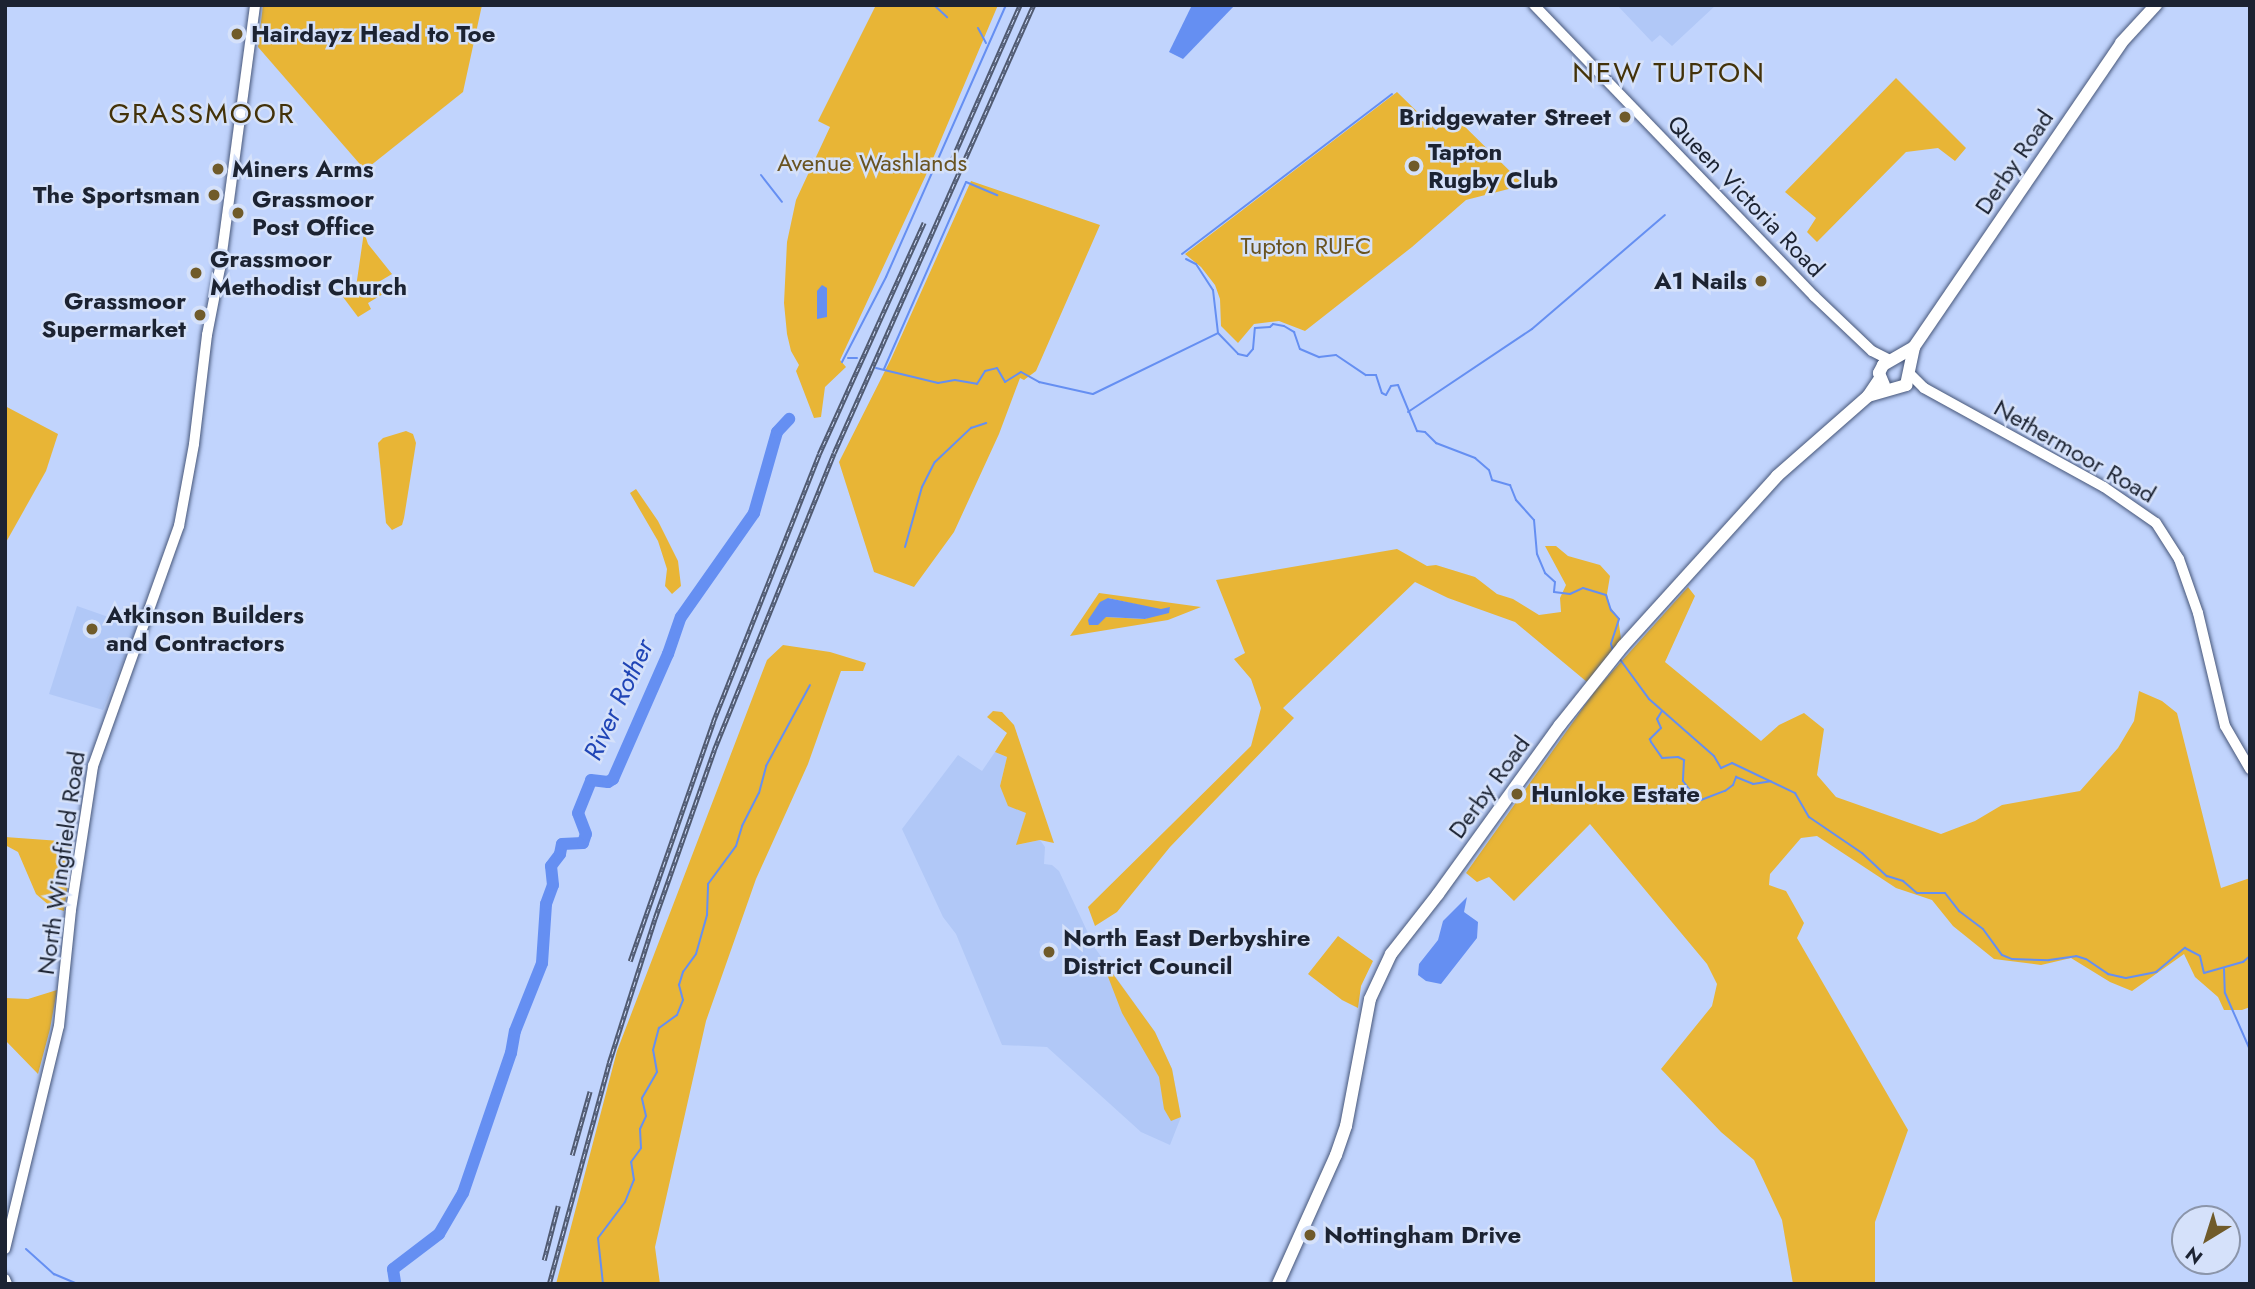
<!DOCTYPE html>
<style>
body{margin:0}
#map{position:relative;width:2255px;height:1289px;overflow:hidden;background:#c1d4fd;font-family:Jost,sans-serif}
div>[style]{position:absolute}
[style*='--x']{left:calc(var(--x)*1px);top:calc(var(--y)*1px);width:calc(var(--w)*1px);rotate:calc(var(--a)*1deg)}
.built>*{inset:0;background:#b1c8f7}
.green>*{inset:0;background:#e8b536}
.water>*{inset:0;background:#658ff2}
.stream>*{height:2px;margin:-1px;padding:0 1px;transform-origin:1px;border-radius:1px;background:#658ff2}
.river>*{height:12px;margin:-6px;padding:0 6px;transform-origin:6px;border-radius:6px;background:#658ff2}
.roads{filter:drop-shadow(0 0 2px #465679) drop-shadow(0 0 2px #465679)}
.tertiary>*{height:10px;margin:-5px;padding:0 5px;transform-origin:5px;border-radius:5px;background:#fff}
.secondary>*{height:10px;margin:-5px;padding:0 5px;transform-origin:5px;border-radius:5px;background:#fff}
.trunk>*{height:12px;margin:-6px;padding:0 6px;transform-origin:6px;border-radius:6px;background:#fff}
.rail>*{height:4.5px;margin-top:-2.25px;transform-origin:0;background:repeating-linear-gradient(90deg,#d5e1fa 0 5px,#505a71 0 10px);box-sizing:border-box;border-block:2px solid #505a71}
.dots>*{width:19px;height:19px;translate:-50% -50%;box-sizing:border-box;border:4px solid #d5e1fa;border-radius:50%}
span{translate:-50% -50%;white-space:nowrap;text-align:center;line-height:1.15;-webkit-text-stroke:5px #d5e1fa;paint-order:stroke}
.poi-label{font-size:24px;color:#1c2332;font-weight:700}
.left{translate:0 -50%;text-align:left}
.right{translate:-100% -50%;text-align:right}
.street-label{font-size:24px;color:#1c2332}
.park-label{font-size:24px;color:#695320}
.water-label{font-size:26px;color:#2045b6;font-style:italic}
.quarter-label{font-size:28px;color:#433209;letter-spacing:2px}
.frame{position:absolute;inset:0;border:7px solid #1c2332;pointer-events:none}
.north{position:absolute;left:2171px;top:1205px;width:70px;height:70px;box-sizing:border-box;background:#d5e1fa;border:2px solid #8b95aa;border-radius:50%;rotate:218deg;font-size:19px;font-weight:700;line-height:28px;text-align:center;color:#1c2332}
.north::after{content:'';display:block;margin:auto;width:24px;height:32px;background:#705b2a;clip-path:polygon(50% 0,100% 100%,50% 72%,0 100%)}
</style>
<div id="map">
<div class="built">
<i style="clip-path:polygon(1617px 5px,1716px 5px,1672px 46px,1660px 35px,1652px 42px)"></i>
<i style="clip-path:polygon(77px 606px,137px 627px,103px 710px,49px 694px)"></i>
<i style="clip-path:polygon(995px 752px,1007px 757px,1000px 786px,1026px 813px,1017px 845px,1040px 840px,1045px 847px,1044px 864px,1052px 865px,1059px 871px,1095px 948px,1155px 1032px,1172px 1069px,1181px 1117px,1170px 1145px,1141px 1132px,1047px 1047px,1002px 1045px,956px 934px,943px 917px,902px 829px,958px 755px,982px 771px)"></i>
</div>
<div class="green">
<i style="clip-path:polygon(263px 5px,482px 5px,463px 92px,365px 170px,258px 47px)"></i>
<i style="clip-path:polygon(876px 5px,998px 5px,926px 175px,840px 360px,846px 367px,825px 387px,821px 417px,814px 418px,796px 371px,799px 365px,791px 351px,787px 334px,784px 303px,787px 242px,796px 200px,830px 127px,818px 121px)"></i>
<i style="clip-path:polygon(1896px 78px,1966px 148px,1955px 161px,1938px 148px,1906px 152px,1817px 242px,1807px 232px,1816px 218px,1785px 192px)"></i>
<i style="clip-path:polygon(1397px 92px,1436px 130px,1452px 114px,1524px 185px,1466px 200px,1412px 247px,1305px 331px,1279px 321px,1254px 324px,1238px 343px,1221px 326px,1220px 299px,1215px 285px,1201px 267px,1185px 254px)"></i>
<i style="clip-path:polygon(971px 181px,1100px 225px,1036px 371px,1024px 380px,1020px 378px,999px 434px,954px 532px,914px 587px,874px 572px,839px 462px,891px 359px)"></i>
<i style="clip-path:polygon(364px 232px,368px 244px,392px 274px,377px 283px,383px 294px,368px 303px,371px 309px,358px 317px,337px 289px,355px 294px)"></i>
<i style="clip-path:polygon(5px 406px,58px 434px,46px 471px,5px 544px)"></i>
<i style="clip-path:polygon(406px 431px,413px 434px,416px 443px,404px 518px,402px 525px,392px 530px,386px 523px,378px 443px,383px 438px)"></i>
<i style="clip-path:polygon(636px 489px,658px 521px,678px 561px,681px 586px,672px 594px,665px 586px,667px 569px,658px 541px,630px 493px)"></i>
<i style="clip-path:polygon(1545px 546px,1556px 546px,1568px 556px,1600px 565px,1610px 576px,1607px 594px,1610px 607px,1618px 617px,1621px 639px,1587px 682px,1515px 622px,1448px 598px,1415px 582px,1283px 708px,1294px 718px,1170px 847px,1117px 912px,1095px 926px,1088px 907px,1251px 746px,1261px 708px,1251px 679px,1234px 659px,1245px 653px,1216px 580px,1397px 549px,1427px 566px,1436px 565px,1475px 577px,1497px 594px,1513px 599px,1539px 615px,1561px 612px,1560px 598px,1566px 585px)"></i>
<i style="clip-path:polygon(1688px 587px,1695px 596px,1665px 662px,1761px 741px,1779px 725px,1804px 713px,1824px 729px,1817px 775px,1836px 797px,1941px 834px,1975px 821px,2002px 805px,2080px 791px,2118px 748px,2134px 721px,2139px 691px,2162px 701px,2177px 713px,2221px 888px,2250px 878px,2250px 1007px,2242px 1010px,2224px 1010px,2218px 997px,2195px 977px,2184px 954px,2132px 991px,2110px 982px,2071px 958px,2041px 965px,1994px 959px,1953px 926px,1932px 900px,1896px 888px,1817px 836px,1801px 838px,1770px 874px,1769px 885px,1786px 891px,1804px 923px,1797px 938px,1908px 1130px,1875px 1222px,1875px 1284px,1793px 1284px,1782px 1220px,1754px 1160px,1721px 1132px,1661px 1069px,1712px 1006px,1717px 984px,1707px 964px,1590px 824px,1514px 901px,1489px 877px,1477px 882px,1466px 873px,1595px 691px)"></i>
<i style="clip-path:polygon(evenodd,1099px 593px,1201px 607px,1168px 620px,1070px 636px,1099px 593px,1108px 598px,1161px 610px,1170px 608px,1145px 619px,1105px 617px,1108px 598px)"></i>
<i style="clip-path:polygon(783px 645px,830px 652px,866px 663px,863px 671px,841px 671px,808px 764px,756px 879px,706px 1021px,655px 1247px,660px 1284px,556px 1284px,617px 1051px,767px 660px)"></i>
<i style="clip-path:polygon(993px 711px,1002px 712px,1014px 725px,1054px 843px,1040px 840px,1016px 845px,1026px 813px,1008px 806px,1000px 786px,1007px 757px,995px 752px,1007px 733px,987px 717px)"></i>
<i style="clip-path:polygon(5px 837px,74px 842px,64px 911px,51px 907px,36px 894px,18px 852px,5px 845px)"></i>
<i style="clip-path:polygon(1338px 936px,1373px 961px,1361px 986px,1358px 1008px,1342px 1000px,1308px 974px)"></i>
<i style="clip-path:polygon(1100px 956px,1155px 1032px,1172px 1069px,1181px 1117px,1171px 1121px,1164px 1109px,1159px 1077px,1122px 1013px)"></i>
<i style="clip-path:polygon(57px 990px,50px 1029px,38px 1074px,5px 1040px,5px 998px,28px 999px)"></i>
</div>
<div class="water">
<i style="clip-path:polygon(1192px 5px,1235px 5px,1183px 59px,1169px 52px)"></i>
<i style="clip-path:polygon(822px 285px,827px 288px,827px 317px,817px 319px,817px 291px)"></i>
<i style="clip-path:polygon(1108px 598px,1161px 609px,1170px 607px,1169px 613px,1145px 619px,1106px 617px,1098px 625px,1089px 625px,1088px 620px,1100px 602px)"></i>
<i style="clip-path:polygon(1467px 897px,1464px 912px,1478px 922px,1477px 938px,1441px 984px,1426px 981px,1418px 975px,1419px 964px,1438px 940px,1443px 921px)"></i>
</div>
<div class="stream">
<i style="--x:934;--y:5;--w:18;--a:43"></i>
<i style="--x:978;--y:28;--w:17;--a:62"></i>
<i style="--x:761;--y:175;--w:34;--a:52"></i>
<i style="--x:1182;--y:254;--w:264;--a:-37.3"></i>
<i style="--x:1186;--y:259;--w:11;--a:27"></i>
<i style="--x:1196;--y:264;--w:31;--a:57"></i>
<i style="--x:1213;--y:290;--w:43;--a:83.4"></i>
<i style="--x:848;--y:358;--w:9;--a:0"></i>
<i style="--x:842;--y:362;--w:96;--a:-62.6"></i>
<i style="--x:886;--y:277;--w:297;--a:-66.2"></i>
<i style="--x:876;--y:368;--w:64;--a:13.6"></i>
<i style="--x:938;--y:383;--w:17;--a:-10"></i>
<i style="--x:955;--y:380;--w:22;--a:10"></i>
<i style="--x:977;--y:384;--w:15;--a:-58"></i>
<i style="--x:985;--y:371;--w:12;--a:-14"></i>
<i style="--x:997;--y:368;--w:16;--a:60"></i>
<i style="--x:1005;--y:382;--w:19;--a:-32"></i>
<i style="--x:1021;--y:372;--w:21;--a:29"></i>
<i style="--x:1039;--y:382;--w:55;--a:12.5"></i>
<i style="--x:1093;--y:394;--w:139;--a:-26"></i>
<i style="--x:1218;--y:333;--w:29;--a:46"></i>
<i style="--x:1238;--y:354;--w:9;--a:13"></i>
<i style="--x:1247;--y:356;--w:9;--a:-49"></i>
<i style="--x:1253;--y:349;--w:21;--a:-85"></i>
<i style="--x:1255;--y:328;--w:15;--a:-4"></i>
<i style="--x:1270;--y:327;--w:4;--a:-45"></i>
<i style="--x:1273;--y:324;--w:11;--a:10"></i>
<i style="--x:1284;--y:326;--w:12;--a:31"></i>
<i style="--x:1294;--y:332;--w:18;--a:71"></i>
<i style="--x:1300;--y:349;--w:21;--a:23"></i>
<i style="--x:1319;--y:357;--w:17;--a:-7"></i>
<i style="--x:1336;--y:355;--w:36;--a:34"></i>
<i style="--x:1366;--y:375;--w:10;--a:0"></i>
<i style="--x:1376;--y:375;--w:19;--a:72"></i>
<i style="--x:1382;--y:393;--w:4;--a:27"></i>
<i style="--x:1386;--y:395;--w:10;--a:-61"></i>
<i style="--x:1391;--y:386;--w:7;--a:-8"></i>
<i style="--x:1398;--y:385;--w:50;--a:67.6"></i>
<i style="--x:1417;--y:431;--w:8;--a:7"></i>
<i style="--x:1425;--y:432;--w:16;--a:45"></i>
<i style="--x:1436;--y:443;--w:42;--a:21"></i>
<i style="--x:1475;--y:458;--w:18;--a:41"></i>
<i style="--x:1489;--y:470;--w:10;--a:73"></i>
<i style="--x:1492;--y:480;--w:19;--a:16"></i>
<i style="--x:1510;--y:485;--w:16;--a:68"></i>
<i style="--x:1516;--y:500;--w:27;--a:48"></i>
<i style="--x:1534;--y:520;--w:34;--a:85"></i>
<i style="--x:1537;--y:554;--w:21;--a:67"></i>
<i style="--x:1545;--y:573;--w:13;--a:42"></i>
<i style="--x:1555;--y:582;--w:10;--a:96"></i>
<i style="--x:1554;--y:592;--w:16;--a:7"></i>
<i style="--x:1570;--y:594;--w:14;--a:-25"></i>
<i style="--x:1583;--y:588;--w:24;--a:17"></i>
<i style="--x:1606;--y:595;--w:16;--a:72"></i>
<i style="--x:1611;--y:610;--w:12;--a:48"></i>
<i style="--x:1619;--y:619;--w:26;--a:108"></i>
<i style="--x:1611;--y:644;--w:7;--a:74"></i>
<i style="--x:884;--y:369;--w:204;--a:-66.3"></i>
<i style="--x:966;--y:182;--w:34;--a:23"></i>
<i style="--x:1408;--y:412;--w:149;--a:-33.8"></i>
<i style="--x:1532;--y:329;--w:175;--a:-40.6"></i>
<i style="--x:905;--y:547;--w:62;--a:-74.2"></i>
<i style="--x:922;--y:487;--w:28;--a:-63"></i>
<i style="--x:935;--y:462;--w:50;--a:-43.4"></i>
<i style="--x:971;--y:428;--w:16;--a:-18"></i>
<i style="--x:1619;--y:658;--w:51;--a:53.8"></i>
<i style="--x:1649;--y:699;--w:86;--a:41.2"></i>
<i style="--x:1714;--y:756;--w:14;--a:60"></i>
<i style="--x:1721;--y:768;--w:12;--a:-24"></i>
<i style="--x:1732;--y:763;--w:70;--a:25.5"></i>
<i style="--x:1795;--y:793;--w:28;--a:60"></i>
<i style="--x:1809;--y:817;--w:64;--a:34.2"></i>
<i style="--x:1862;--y:853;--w:34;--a:43"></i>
<i style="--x:1887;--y:876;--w:17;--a:17"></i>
<i style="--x:1903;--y:881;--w:18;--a:41"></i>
<i style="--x:1917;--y:893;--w:28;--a:0"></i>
<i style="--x:1945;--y:893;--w:23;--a:52"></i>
<i style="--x:1959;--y:911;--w:30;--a:37"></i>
<i style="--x:1983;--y:929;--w:32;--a:54"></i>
<i style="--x:2002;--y:955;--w:11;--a:22"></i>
<i style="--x:2012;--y:959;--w:37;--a:2"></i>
<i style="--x:2049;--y:960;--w:27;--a:-8"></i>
<i style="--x:2076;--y:956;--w:10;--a:17"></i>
<i style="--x:2086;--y:959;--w:27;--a:34"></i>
<i style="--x:2108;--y:974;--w:18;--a:13"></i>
<i style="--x:2126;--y:978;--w:31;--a:-11"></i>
<i style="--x:2156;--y:972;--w:38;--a:-40"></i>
<i style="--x:2185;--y:948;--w:17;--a:28"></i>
<i style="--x:2200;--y:956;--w:17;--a:77"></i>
<i style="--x:2204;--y:973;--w:41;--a:-15.8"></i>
<i style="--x:2243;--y:962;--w:9;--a:-41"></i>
<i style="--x:1662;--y:711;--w:9;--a:122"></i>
<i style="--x:1657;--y:719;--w:10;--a:66"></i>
<i style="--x:1661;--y:728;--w:16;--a:135"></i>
<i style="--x:1650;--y:739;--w:3;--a:72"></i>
<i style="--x:1651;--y:742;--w:19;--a:55"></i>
<i style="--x:1662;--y:758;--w:16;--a:-4"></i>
<i style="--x:1678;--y:757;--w:7;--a:27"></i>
<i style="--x:1684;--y:760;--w:21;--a:93"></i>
<i style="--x:1683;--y:781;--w:21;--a:53"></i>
<i style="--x:1696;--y:798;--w:5;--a:22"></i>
<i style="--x:1701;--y:800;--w:26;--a:-21"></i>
<i style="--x:1725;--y:791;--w:10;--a:-37"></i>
<i style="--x:1733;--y:785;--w:9;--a:-69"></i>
<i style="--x:1736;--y:777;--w:18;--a:22"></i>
<i style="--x:1753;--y:784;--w:18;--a:-9"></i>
<i style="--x:2224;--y:969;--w:24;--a:88"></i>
<i style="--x:2225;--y:993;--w:62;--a:66.3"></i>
<i style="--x:26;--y:1249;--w:38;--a:42"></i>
<i style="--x:54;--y:1274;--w:25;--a:23"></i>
<i style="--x:603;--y:1284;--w:46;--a:-96.2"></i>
<i style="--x:598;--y:1238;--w:45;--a:-53.1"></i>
<i style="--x:625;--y:1202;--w:24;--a:-68"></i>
<i style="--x:634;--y:1180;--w:18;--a:-99"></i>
<i style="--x:631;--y:1162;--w:17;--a:-54"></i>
<i style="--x:641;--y:1148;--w:19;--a:-93"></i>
<i style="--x:640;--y:1129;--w:14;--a:-65"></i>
<i style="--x:646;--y:1116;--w:18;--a:-103"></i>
<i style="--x:642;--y:1098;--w:30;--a:-60"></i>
<i style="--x:657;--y:1072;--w:22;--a:-100"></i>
<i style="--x:653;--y:1050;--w:23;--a:-75"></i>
<i style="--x:659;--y:1028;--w:22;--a:-36"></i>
<i style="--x:677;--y:1015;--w:16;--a:-68"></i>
<i style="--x:683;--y:1000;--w:16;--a:-105"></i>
<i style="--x:679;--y:985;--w:14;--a:-73"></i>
<i style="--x:683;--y:972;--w:22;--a:-54"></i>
<i style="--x:696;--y:954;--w:41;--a:-74.2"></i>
<i style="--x:707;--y:915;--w:31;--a:-88"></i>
<i style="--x:708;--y:884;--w:47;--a:-53.6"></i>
<i style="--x:736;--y:846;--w:21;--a:-73"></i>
<i style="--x:742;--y:826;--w:37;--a:-63"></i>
<i style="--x:759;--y:793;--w:28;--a:-75"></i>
<i style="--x:766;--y:766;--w:92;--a:-61.5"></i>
</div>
<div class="river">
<i style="--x:395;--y:1282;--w:13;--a:-99"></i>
<i style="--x:393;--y:1269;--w:58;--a:-37.3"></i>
<i style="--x:439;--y:1234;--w:48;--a:-59.7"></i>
<i style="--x:463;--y:1193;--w:148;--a:-71.1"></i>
<i style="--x:511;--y:1053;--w:22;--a:-80"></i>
<i style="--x:515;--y:1031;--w:73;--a:-68.3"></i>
<i style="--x:542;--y:963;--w:59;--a:-86.1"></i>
<i style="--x:546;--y:904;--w:20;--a:-70"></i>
<i style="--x:553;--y:885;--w:19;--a:-96"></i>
<i style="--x:551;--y:866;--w:15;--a:-53"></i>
<i style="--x:560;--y:854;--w:10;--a:-79"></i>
<i style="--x:562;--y:844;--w:21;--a:-3"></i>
<i style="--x:583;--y:843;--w:9;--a:-72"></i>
<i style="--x:586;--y:834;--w:22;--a:-111"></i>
<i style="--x:578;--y:813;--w:35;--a:-68"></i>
<i style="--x:591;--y:780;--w:17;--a:7"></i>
<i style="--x:608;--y:782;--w:6;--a:-31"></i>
<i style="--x:613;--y:779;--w:137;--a:-66.3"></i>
<i style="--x:668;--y:654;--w:39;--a:-71"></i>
<i style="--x:681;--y:617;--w:127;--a:-54.9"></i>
<i style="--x:754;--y:513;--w:84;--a:-74.1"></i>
<i style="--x:777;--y:432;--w:18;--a:-47"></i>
</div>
<div class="roads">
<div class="tertiary">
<i style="--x:1534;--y:5;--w:404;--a:46.1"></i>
<i style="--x:1814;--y:296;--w:80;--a:43.5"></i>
<i style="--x:1872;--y:351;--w:20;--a:27"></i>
<i style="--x:1910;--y:374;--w:20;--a:45"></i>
<i style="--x:1924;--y:388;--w:205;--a:28.8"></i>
<i style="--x:2104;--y:487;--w:63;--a:34.7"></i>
<i style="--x:2156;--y:523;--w:43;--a:57.4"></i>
<i style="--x:2179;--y:559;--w:57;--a:70.6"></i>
<i style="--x:2198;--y:613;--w:116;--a:76.6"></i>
<i style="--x:2225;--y:726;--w:50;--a:59.8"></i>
</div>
<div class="secondary">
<i style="--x:5;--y:1249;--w:229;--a:-76.4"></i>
<i style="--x:59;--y:1026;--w:117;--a:-84.1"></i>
<i style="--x:71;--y:910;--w:146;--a:-81.3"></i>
<i style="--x:93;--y:766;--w:255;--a:-70.3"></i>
<i style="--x:179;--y:526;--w:83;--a:-79.6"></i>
<i style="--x:194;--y:444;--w:110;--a:-83.2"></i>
<i style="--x:207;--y:335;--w:68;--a:-79"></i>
<i style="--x:220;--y:268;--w:265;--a:-82.4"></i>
<i style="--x:5;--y:1279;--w:5;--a:68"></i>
</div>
<div class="trunk">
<i style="--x:1884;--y:385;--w:13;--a:-113"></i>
<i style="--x:1879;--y:373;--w:9;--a:-63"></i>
<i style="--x:1883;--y:365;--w:36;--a:-30"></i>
<i style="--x:1868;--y:396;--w:40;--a:-16"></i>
<i style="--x:1906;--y:385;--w:39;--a:-78"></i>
<i style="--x:1914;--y:347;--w:368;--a:-55.7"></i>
<i style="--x:2121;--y:43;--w:52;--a:-47.4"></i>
<i style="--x:1278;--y:1284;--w:141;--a:-65.8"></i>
<i style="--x:1336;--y:1155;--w:31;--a:-71"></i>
<i style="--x:1346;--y:1126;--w:129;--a:-79.3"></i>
<i style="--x:1370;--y:999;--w:50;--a:-65"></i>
<i style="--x:1391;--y:954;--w:76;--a:-51.9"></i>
<i style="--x:1438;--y:894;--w:208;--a:-54.2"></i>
<i style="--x:1560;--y:725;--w:101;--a:-51.4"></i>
<i style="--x:1623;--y:646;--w:229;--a:-47.8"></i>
<i style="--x:1777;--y:476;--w:121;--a:-41.3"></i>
<i style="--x:1868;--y:396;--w:22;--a:-56"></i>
</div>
</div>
<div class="rail">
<i style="--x:951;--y:162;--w:171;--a:-66.3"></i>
<i style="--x:630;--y:961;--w:253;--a:-70.8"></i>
<i style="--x:713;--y:722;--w:288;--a:-68.4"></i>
<i style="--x:819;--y:454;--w:254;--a:-65.6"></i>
<i style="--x:572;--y:1155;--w:66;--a:-74.3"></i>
<i style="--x:544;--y:1260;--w:56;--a:-75.5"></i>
<i style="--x:549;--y:1284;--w:229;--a:-74.8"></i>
<i style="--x:609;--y:1063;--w:152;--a:-72.4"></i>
<i style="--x:655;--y:918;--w:178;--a:-70.6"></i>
<i style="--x:714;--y:750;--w:320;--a:-68"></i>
<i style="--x:834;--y:453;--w:490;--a:-66"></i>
</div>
<div class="dots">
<i style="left:237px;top:34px;background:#705b2a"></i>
<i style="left:1625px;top:117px;background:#705b2a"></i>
<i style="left:1414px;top:166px;background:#705b2a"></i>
<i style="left:218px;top:169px;background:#705b2a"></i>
<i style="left:214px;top:195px;background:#705b2a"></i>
<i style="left:238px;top:213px;background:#705b2a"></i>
<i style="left:196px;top:273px;background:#705b2a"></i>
<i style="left:1761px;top:281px;background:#705b2a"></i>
<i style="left:200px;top:315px;background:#705b2a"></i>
<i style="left:92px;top:629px;background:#705b2a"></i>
<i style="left:1517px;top:794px;background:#705b2a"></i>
<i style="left:1049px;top:952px;background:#705b2a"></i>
<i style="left:1310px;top:1235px;background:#705b2a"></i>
</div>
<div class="poi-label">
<span class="left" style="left:251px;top:34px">Hairdayz Head to Toe</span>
<span class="right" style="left:1611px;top:117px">Bridgewater Street</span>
<span class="left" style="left:1428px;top:166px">Tapton<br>Rugby Club</span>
<span class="left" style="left:232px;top:169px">Miners Arms</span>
<span class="right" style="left:200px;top:195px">The Sportsman</span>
<span class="left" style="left:252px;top:213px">Grassmoor<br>Post Office</span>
<span class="left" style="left:210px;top:273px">Grassmoor<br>Methodist Church</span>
<span class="right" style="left:1747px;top:281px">A1 Nails</span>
<span class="right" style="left:186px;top:315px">Grassmoor<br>Supermarket</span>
<span class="left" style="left:106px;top:629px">Atkinson Builders<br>and Contractors</span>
<span class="left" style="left:1531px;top:794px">Hunloke Estate</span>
<span class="left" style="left:1063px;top:952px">North East Derbyshire<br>District Council</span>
<span class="left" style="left:1324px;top:1235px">Nottingham Drive</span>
</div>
<div class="street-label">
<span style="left:2014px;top:162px;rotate:-56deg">Derby Road</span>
<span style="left:1746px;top:196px;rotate:46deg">Queen Victoria Road</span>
<span style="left:2075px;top:451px;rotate:30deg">Nethermoor Road</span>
<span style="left:1489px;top:787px;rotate:-54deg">Derby Road</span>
<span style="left:61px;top:863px;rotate:-82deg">North Wingfield Road</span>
</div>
<div class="park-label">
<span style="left:872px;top:163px">Avenue Washlands</span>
<span style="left:1306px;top:246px">Tupton RUFC</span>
</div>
<div class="water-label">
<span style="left:619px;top:700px;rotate:-65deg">River Rother</span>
</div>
<div class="quarter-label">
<span style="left:1669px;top:73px">NEW TUPTON</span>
<span style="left:202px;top:114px">GRASSMOOR</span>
</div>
<div class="frame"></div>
<div class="north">N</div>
</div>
